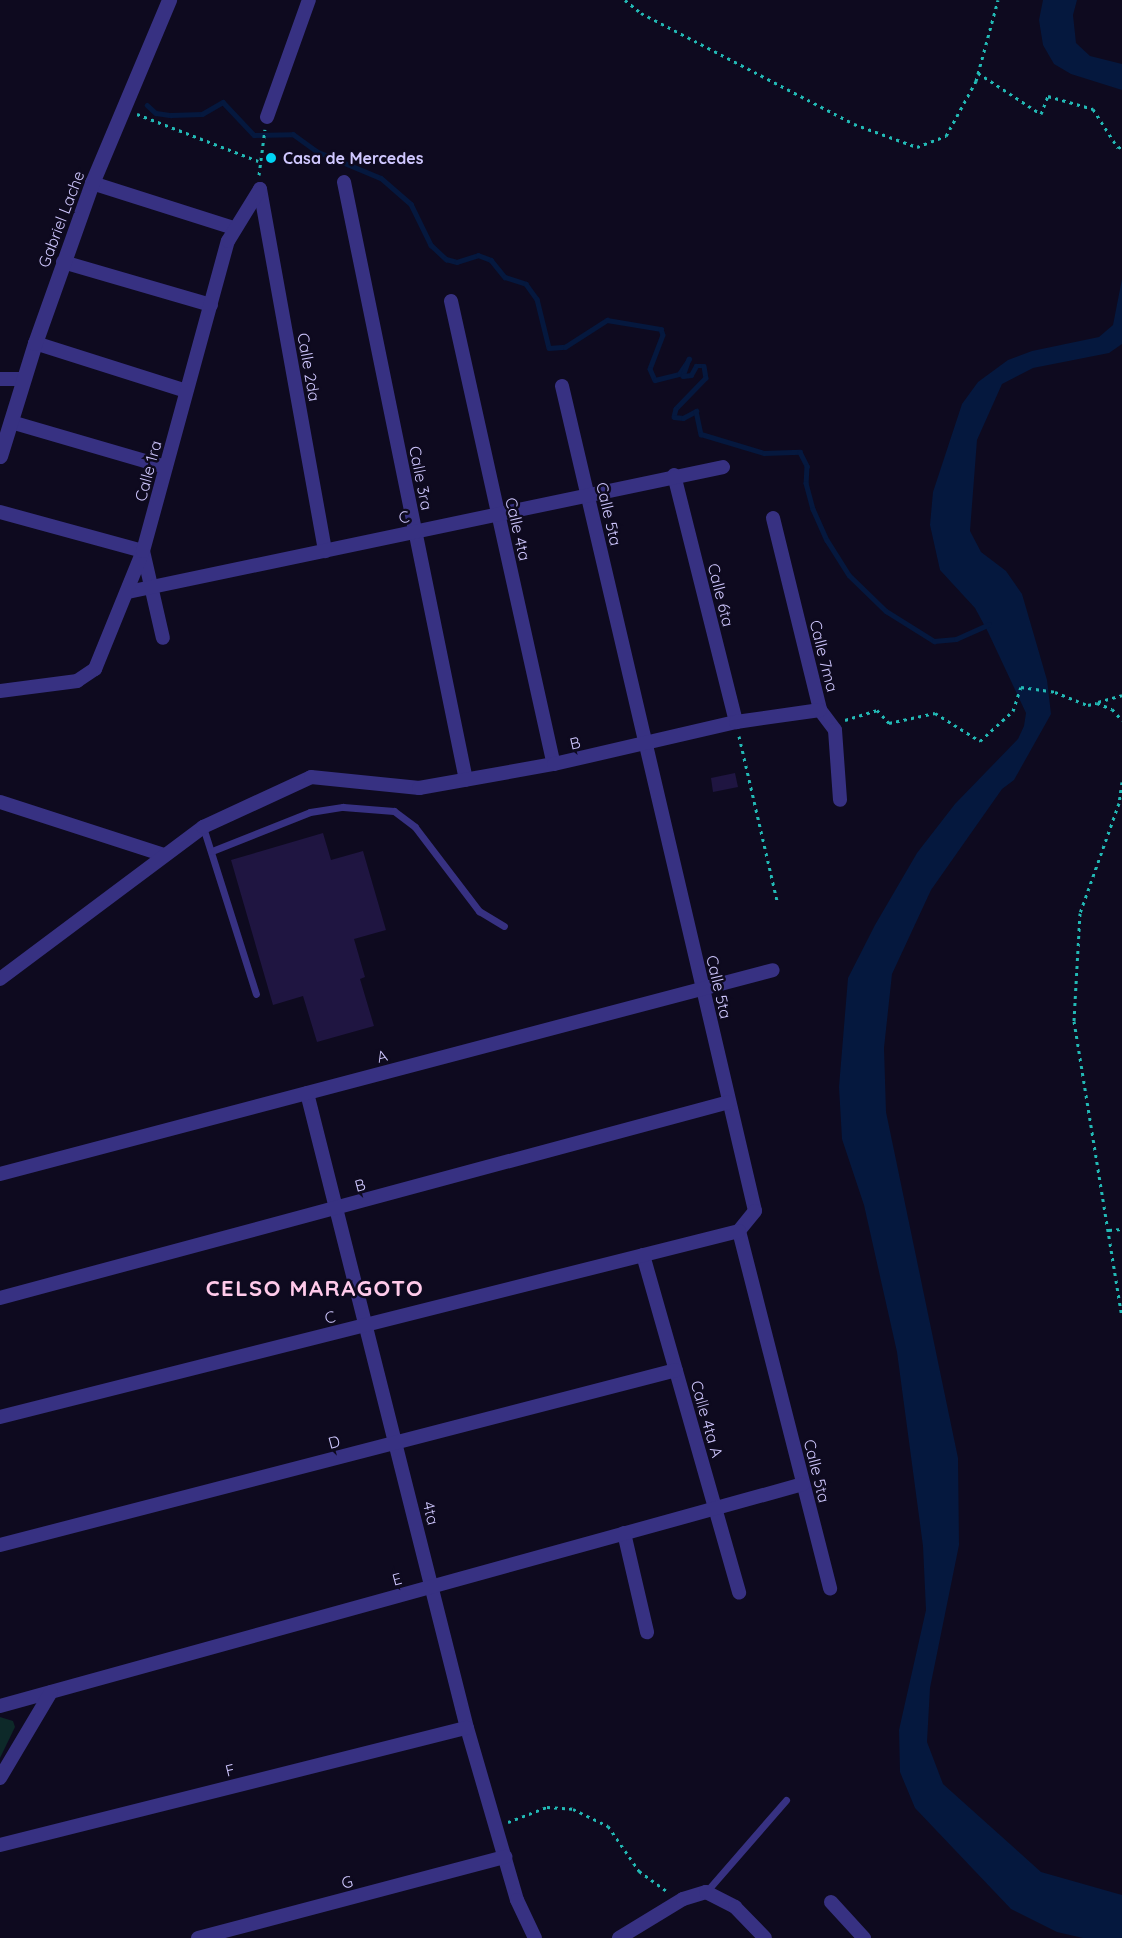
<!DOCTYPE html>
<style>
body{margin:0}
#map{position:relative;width:1122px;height:1938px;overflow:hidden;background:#0e0a1f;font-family:Quicksand,sans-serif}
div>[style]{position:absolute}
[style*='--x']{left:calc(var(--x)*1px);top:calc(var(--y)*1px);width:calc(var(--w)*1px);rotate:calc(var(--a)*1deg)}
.green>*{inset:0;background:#0d2929}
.water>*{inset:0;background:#05183e}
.stream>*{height:4.5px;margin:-2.25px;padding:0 2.25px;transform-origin:2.25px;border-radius:2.25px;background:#05183e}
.building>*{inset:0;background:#1f1541}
.path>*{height:3px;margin-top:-1.5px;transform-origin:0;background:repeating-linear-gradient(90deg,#22b9b5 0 3px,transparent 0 7.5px)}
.service>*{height:7px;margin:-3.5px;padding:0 3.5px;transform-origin:3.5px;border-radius:3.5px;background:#373182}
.minor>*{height:14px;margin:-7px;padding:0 7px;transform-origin:7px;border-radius:7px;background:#373182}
.tertiary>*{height:15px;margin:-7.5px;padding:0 7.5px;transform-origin:7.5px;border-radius:7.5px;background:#373182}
.dots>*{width:16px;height:16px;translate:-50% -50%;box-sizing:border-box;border:3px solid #0e0a1f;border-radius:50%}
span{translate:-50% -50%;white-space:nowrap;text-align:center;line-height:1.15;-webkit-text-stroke:5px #0e0a1f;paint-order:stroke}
.poi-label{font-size:16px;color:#d0c8ff;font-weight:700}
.left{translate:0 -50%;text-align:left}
.street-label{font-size:16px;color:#d0c8ff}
.district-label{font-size:22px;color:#ffcaea;font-weight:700;letter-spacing:1.5px}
</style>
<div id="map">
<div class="green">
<i style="clip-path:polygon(0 1717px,13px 1721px,15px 1727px,0 1758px)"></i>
</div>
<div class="water">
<i style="clip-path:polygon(1043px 0,1077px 0,1073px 15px,1076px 43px,1090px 56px,1122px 64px,1122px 90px,1071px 74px,1054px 64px,1043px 45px,1039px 20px)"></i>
<i style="clip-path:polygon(1122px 279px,1122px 344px,1109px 353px,1033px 368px,1002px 384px,977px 440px,970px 531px,981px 552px,1006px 571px,1022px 594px,1047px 680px,1051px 714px,1014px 780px,1002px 789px,931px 890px,892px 974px,884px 1048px,886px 1112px,958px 1458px,959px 1545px,930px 1688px,927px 1742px,943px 1784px,1041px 1872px,1122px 1895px,1122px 1938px,1083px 1938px,1057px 1932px,1011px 1909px,915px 1808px,900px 1772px,899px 1730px,926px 1610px,923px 1546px,897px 1352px,864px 1205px,842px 1139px,839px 1087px,848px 978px,875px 925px,917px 853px,955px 804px,1018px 739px,1024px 726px,1026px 713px,988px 632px,975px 608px,940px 570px,930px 525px,933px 492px,962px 404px,978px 382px,1008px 360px,1032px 351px,1099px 337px,1113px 325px)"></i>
</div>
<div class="stream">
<i style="--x:147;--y:105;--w:12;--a:42"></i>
<i style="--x:156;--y:113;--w:15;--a:8"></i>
<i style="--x:171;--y:115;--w:31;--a:-2"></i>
<i style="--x:202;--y:114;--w:24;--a:-30"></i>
<i style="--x:223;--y:102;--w:45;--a:46.8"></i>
<i style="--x:254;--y:135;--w:39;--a:-1"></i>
<i style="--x:293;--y:134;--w:29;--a:36"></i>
<i style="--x:316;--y:151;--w:70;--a:22.6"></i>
<i style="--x:381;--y:178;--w:40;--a:41"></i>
<i style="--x:411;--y:204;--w:46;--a:64"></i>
<i style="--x:431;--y:245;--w:21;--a:43"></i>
<i style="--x:446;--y:259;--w:11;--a:15"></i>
<i style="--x:457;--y:262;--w:22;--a:-18"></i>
<i style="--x:478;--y:255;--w:14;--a:21"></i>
<i style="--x:491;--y:260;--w:22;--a:51"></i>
<i style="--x:505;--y:277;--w:22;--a:18"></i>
<i style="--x:526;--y:284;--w:19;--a:54"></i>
<i style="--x:537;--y:299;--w:50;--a:76.2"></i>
<i style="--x:549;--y:348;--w:16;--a:-4"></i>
<i style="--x:565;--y:347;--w:50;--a:-32.7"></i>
<i style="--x:607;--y:320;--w:55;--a:9.5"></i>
<i style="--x:661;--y:329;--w:6;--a:72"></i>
<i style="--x:663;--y:335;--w:36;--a:111"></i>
<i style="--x:650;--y:369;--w:12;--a:66"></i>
<i style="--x:655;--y:380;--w:25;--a:-14"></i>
<i style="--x:679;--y:374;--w:18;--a:-56"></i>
<i style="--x:689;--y:359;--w:18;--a:109"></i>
<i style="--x:683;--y:376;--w:8;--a:-7"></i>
<i style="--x:691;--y:375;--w:10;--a:-61"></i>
<i style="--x:696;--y:366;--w:8;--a:0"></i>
<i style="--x:704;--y:366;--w:12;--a:81"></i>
<i style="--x:706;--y:378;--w:43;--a:134.1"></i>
<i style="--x:676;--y:409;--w:8;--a:104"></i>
<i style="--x:674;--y:417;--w:9;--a:6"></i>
<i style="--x:683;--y:418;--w:15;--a:-28"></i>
<i style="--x:696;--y:411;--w:24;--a:78"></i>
<i style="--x:701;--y:434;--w:66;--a:16.8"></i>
<i style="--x:764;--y:453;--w:36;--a:-2"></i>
<i style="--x:800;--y:452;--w:16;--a:63"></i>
<i style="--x:807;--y:466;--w:17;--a:93"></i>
<i style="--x:806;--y:483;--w:27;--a:75"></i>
<i style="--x:813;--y:509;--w:34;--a:66"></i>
<i style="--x:827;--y:540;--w:41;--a:57.8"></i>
<i style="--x:849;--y:575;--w:52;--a:44.2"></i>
<i style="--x:886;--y:611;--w:57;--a:32"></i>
<i style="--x:934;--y:641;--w:22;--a:-5"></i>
<i style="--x:956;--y:639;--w:36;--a:-24"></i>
</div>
<div class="building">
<i style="clip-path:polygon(735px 773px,738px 787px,713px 792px,711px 778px)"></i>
<i style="clip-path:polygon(323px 833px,331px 860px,363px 851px,386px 930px,354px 939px,365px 977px,360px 979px,374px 1026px,317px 1042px,303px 996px,273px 1005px,231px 860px)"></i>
</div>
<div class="path">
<i style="--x:625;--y:0;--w:21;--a:39"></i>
<i style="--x:641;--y:13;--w:240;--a:27.5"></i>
<i style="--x:854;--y:124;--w:67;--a:20.1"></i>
<i style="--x:917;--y:147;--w:31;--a:-21"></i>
<i style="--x:946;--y:136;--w:63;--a:-61.4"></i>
<i style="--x:976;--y:81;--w:84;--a:-74.8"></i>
<i style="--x:978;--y:73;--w:75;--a:33.1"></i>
<i style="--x:1041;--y:114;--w:19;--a:-69"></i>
<i style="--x:1048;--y:96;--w:47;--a:16.1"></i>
<i style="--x:1093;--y:109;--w:46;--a:57.3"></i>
<i style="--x:1118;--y:148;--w:4;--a:-27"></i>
<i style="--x:137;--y:114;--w:130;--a:21.2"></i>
<i style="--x:259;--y:175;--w:46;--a:-82.6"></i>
<i style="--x:1098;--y:702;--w:25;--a:-16"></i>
<i style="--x:845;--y:720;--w:34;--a:-17"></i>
<i style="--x:877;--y:710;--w:18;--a:47"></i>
<i style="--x:889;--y:723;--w:47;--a:-12.3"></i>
<i style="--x:935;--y:713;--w:53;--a:31.9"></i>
<i style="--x:980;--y:741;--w:45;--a:-42.3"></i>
<i style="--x:1013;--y:711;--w:25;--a:-72"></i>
<i style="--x:1021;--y:687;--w:34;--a:8"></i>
<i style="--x:1055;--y:692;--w:35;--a:22"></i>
<i style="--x:1088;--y:705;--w:9;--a:-13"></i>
<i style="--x:1097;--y:703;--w:16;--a:22"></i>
<i style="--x:1112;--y:709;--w:15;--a:48"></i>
<i style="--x:739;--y:736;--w:169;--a:77"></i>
<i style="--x:1122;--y:782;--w:21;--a:98"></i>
<i style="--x:1119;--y:803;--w:117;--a:109.5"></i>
<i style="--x:1080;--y:913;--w:108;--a:93.2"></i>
<i style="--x:1074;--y:1021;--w:300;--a:80.8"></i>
<i style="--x:1109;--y:1230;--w:13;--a:-4"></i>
<i style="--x:508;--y:1822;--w:42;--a:-21"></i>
<i style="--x:547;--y:1807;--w:26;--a:4"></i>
<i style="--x:573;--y:1809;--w:39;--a:26"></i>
<i style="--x:608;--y:1826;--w:55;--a:55.4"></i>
<i style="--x:639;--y:1871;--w:36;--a:36"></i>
</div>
<div class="service">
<i style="--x:203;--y:827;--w:175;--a:72.4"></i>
<i style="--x:212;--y:851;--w:105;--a:-21.7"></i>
<i style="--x:310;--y:812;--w:33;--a:-9"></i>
<i style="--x:343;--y:807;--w:51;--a:4.5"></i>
<i style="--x:394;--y:811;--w:26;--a:37"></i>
<i style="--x:415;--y:827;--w:106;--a:52.7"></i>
<i style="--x:479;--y:911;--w:29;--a:31"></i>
<i style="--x:706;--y:1892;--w:122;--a:-49"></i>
</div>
<div class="minor">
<i style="--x:267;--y:117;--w:124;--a:-70.3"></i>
<i style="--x:344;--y:182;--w:610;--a:78.47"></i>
<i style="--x:92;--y:183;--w:149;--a:17.6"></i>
<i style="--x:260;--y:189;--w:368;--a:79.8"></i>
<i style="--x:63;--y:262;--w:154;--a:16.2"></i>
<i style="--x:451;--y:301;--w:474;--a:77.5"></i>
<i style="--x:35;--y:343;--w:158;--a:17.6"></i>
<i style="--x:0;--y:379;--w:23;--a:0"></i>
<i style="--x:562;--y:386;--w:847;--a:76.83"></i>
<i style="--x:755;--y:1211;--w:26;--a:129"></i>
<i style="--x:739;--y:1231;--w:369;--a:75.7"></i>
<i style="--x:11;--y:422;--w:161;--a:16.2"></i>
<i style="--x:674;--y:475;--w:255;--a:75.9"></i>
<i style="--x:0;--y:512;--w:148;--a:15.3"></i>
<i style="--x:143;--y:551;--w:89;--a:77.1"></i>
<i style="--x:773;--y:518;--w:198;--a:76.2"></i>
<i style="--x:820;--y:710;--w:25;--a:53"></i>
<i style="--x:835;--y:730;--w:70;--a:85.9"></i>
<i style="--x:128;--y:592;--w:608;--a:-11.86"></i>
<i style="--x:0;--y:691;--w:78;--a:-7.4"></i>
<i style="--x:77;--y:681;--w:22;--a:-34"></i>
<i style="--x:95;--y:669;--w:127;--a:-67.9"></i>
<i style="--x:143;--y:551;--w:321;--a:-74.7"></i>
<i style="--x:228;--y:241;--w:61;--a:-58.4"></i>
<i style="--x:0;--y:802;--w:172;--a:17.9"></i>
<i style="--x:0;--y:979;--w:254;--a:-36.8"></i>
<i style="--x:203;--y:827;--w:119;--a:-24.8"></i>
<i style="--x:311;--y:777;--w:109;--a:5.8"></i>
<i style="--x:419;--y:788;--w:137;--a:-10.1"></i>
<i style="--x:554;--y:764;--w:187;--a:-13"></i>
<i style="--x:736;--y:722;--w:85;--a:-8.1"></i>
<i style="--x:307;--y:1093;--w:655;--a:75.86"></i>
<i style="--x:467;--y:1728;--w:179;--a:73.8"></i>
<i style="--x:517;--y:1900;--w:42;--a:64.7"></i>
<i style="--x:0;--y:1174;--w:799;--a:-14.78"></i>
<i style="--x:643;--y:1255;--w:351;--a:74.1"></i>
<i style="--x:0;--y:1298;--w:755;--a:-15.05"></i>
<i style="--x:0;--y:1417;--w:762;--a:-14.13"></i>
<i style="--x:624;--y:1533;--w:102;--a:76.9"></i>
<i style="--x:0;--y:1545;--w:698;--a:-14.51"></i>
<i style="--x:0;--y:1706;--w:833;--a:-15.45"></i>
<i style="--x:0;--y:1778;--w:100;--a:-59.3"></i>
<i style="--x:0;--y:1845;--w:481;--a:-14.1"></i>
<i style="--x:831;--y:1902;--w:49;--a:47.5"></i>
<i style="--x:198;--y:1938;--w:318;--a:-14.8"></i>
<i style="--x:619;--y:1938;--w:75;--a:-31.4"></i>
<i style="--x:683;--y:1899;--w:24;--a:-17"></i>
<i style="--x:706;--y:1892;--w:33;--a:27"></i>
<i style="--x:735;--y:1907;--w:43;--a:45.9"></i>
</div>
<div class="tertiary">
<i style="--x:0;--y:456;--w:118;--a:-72.8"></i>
<i style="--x:35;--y:343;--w:170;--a:-70.4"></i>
<i style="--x:92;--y:183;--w:199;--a:-67.2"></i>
</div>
<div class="dots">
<i style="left:271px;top:158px;background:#00d3f3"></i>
</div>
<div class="poi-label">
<span class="left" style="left:283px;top:158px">Casa de Mercedes</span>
</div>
<div class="street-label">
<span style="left:61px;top:219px;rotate:-69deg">Gabriel Lache</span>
<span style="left:309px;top:367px;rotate:80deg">Calle 2da</span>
<span style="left:148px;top:471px;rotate:-75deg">Calle 1ra</span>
<span style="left:421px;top:478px;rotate:79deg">Calle 3ra</span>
<span style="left:609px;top:514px;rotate:77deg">Calle 5ta</span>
<span style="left:404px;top:517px;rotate:-12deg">C</span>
<span style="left:518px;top:529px;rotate:77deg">Calle 4ta</span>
<span style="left:721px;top:595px;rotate:76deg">Calle 6ta</span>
<span style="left:824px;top:656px;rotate:76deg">Calle 7ma</span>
<span style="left:575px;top:743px;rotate:-13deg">B</span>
<span style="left:719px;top:987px;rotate:77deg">Calle 5ta</span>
<span style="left:382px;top:1056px;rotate:-15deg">A</span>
<span style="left:360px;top:1185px;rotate:-15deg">B</span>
<span style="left:330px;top:1317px;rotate:-14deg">C</span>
<span style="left:707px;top:1419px;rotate:74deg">Calle 4ta A</span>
<span style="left:334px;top:1442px;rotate:-15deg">D</span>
<span style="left:817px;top:1471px;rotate:76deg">Calle 5ta</span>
<span style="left:431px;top:1513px;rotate:76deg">4ta</span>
<span style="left:397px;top:1579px;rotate:-15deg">E</span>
<span style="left:230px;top:1770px;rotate:-14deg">F</span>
<span style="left:347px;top:1882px;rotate:-15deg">G</span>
</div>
<div class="district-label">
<span style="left:315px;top:1289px">CELSO MARAGOTO</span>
</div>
</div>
